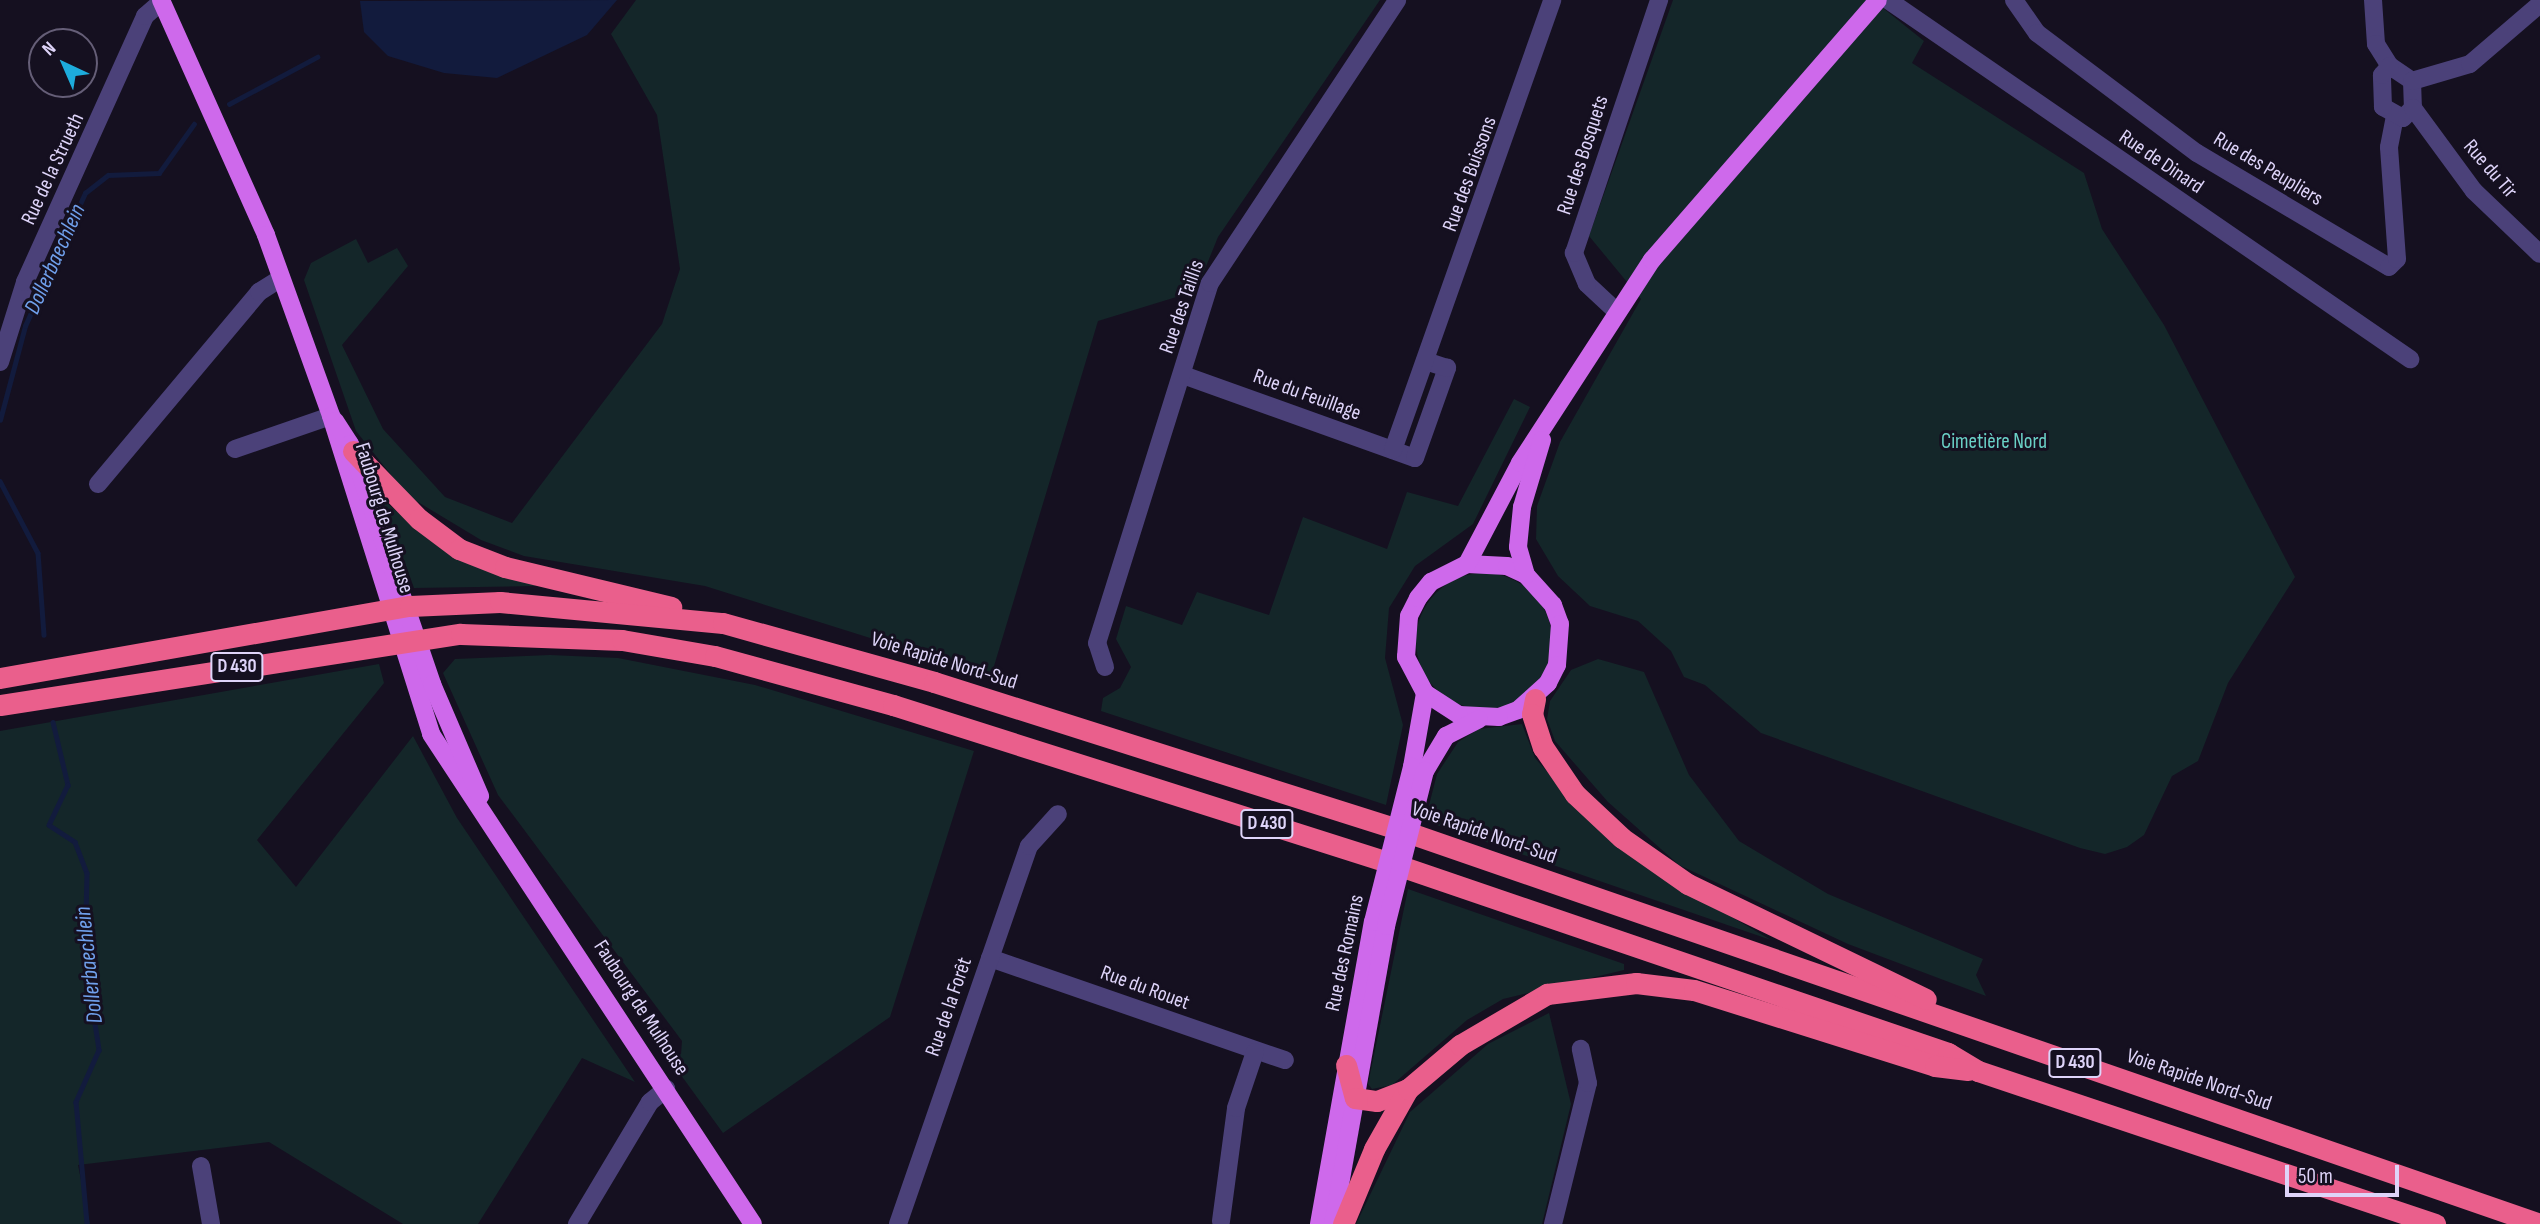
<!DOCTYPE html>
<meta charset="utf-8">
<style>
body{margin:0}
#map{position:relative;width:2540px;height:1224px;overflow:hidden;background:#151020;font-family:"Sofia Sans Condensed",sans-serif}
div>[style]{position:absolute}
[style*='--x']{left:calc(var(--x)*1px);top:calc(var(--y)*1px);width:calc(var(--w)*1px);rotate:calc(var(--a)*1deg)}
.green>*{inset:0;background:#142629}
.round{border-radius:50%}
.water>*{inset:0;background:#121b3d}
.stream>*{height:4.5px;margin:-2.25px;padding:0 2.25px;transform-origin:2.25px;border-radius:2.25px;background:#121b3d}
.minor>*{height:18px;margin:-9px;padding:0 9px;transform-origin:9px;border-radius:9px;background:#4b4179}
.major>*{height:18px;margin:-9px;padding:0 9px;transform-origin:9px;border-radius:9px;background:#ce69eb}
.highway>*{height:21px;margin:-10.5px;padding:0 10.5px;transform-origin:10.5px;border-radius:10.5px;background:#ea5f8c}
.major-bridge>*{height:18px;margin:-9px;padding:0 9px;transform-origin:9px;border-radius:9px;background:#ce69eb}
span{translate:-50% -50%;white-space:nowrap;text-align:center;line-height:1.15;-webkit-text-stroke:6px #151020;paint-order:stroke}
.shield-label span{padding:2px 5px;background:#151020;border:2px solid;border-radius:5px;-webkit-text-stroke-width:0}
.shield-label{font-size:19px;color:#ded4f9;font-weight:700}
.street-label{font-size:21px;color:#ded4f9}
.park-label{font-size:21px;color:#6ad0c6}
.water-label{font-size:23px;color:#70a0ec;font-style:italic}
.north{position:absolute;left:28px;top:28px;width:70px;height:70px;box-sizing:border-box;background:#151020;border:2px solid #655e77;border-radius:50%;rotate:316deg;font-size:19px;font-weight:700;line-height:28px;text-align:center;color:#ded4f9}
.north::after{content:'';display:block;margin:auto;width:24px;height:32px;background:#1dacdc;clip-path:polygon(50% 0,100% 100%,50% 72%,0 100%)}
.scale{position:absolute;left:2285px;top:1165px;width:114px;height:32px;box-sizing:border-box;border:4px solid #ded4f9;border-top:0;padding-left:9px;font-size:21px;line-height:24px;white-space:nowrap;color:#ded4f9;-webkit-text-stroke:5px #151020;paint-order:stroke}
</style>
<div id="map">
<div class="green">
<i style="clip-path:polygon(636px 0,1380px 0,1218px 237px,1196px 291px,1098px 321px,991px 676px,705px 586px,524px 556px,481px 540px,408px 496px,356px 431px,304px 280px,311px 263px,356px 239px,368px 263px,397px 248px,408px 266px,342px 345px,383px 429px,445px 497px,512px 523px,662px 324px,680px 269px,657px 115px,611px 34px)"></i>
<i style="clip-path:polygon(1673px 0,1873px 0,1924px 41px,1912px 63px,2084px 173px,2102px 229px,2164px 325px,2295px 577px,2228px 683px,2198px 761px,2172px 776px,2144px 835px,2127px 847px,2105px 854px,2080px 848px,1761px 733px,1705px 685px,1684px 677px,1671px 651px,1638px 621px,1590px 606px,1558px 576px,1536px 539px,1537px 506px,1560px 442px,1641px 299px,1589px 236px)"></i>
<i style="clip-path:polygon(1514px 399px,1530px 407px,1473px 524px,1415px 566px,1389px 608px,1385px 658px,1403px 725px,1386px 805px,1101px 711px,1103px 698px,1120px 688px,1131px 667px,1116px 639px,1126px 606px,1182px 625px,1197px 592px,1269px 615px,1303px 517px,1387px 549px,1407px 492px,1458px 506px)"></i>
<i style="clip-path:polygon(382px 499px,401px 515px,536px 586px,414px 588px)"></i>
<i class="round" style="left:1416px;top:573px;width:136px;height:136px"></i>
<i style="clip-path:polygon(550px 655px,618px 658px,755px 685px,974px 751px,890px 1017px,723px 1133px,670px 1060px,681px 1054px,682px 1041px,498px 795px,443px 673px,455px 659px)"></i>
<i style="clip-path:polygon(1598px 659px,1644px 672px,1689px 775px,1739px 841px,1828px 894px,1983px 959px,1976px 975px,1986px 996px,1848px 944px,1679px 865px,1608px 802px,1555px 741px,1547px 719px,1550px 701px,1571px 670px)"></i>
<i style="clip-path:polygon(379px 664px,384px 683px,257px 840px,296px 887px,413px 736px,457px 818px,635px 1082px,582px 1058px,478px 1224px,403px 1224px,269px 1142px,78px 1165px,90px 1224px,0 1224px,0 731px)"></i>
<i style="clip-path:polygon(1522px 724px,1535px 758px,1597px 828px,1638px 862px,1771px 940px,1425px 821px,1437px 774px,1458px 742px,1479px 729px)"></i>
<i style="clip-path:polygon(1408px 889px,1624px 964px,1624px 970px,1503px 999px,1467px 1020px,1392px 1085px,1372px 1089px,1368px 1084px)"></i>
<i style="clip-path:polygon(1549px 1013px,1571px 1104px,1542px 1224px,1356px 1224px,1410px 1112px,1488px 1044px)"></i>
</div>
<div class="water">
<i style="clip-path:polygon(617px 0,587px 35px,497px 78px,444px 73px,388px 56px,364px 32px,360px 1px)"></i>
</div>
<div class="stream">
<i style="--x:229;--y:104;--w:100;--a:-28.1"></i>
<i style="--x:0;--y:420;--w:97;--a:-75.1"></i>
<i style="--x:25;--y:326;--w:146;--a:-65.7"></i>
<i style="--x:85;--y:193;--w:29;--a:-38"></i>
<i style="--x:108;--y:175;--w:51;--a:-2.2"></i>
<i style="--x:159;--y:173;--w:60;--a:-54.5"></i>
<i style="--x:0;--y:481;--w:81;--a:62.2"></i>
<i style="--x:38;--y:553;--w:82;--a:85.8"></i>
<i style="--x:53;--y:722;--w:65;--a:76.6"></i>
<i style="--x:68;--y:785;--w:44;--a:115.4"></i>
<i style="--x:49;--y:825;--w:31;--a:33"></i>
<i style="--x:75;--y:842;--w:33;--a:69"></i>
<i style="--x:87;--y:873;--w:85;--a:91.3"></i>
<i style="--x:85;--y:958;--w:93;--a:81.3"></i>
<i style="--x:99;--y:1050;--w:57;--a:113.9"></i>
<i style="--x:76;--y:1102;--w:122;--a:84.8"></i>
</div>
<div class="minor">
<i style="--x:1888;--y:0;--w:634;--a:34.52"></i>
<i style="--x:2014;--y:0;--w:40;--a:55.1"></i>
<i style="--x:2037;--y:33;--w:200;--a:36.9"></i>
<i style="--x:2197;--y:153;--w:223;--a:30.7"></i>
<i style="--x:2389;--y:267;--w:11;--a:-45"></i>
<i style="--x:2397;--y:259;--w:112;--a:-94.1"></i>
<i style="--x:2389;--y:147;--w:31;--a:-79"></i>
<i style="--x:2373;--y:0;--w:44;--a:86.1"></i>
<i style="--x:2376;--y:44;--w:26;--a:58"></i>
<i style="--x:2390;--y:66;--w:27;--a:34"></i>
<i style="--x:2412;--y:81;--w:27;--a:88"></i>
<i style="--x:2413;--y:108;--w:14;--a:135"></i>
<i style="--x:2403;--y:118;--w:23;--a:-151"></i>
<i style="--x:2383;--y:107;--w:32;--a:-92"></i>
<i style="--x:2382;--y:75;--w:12;--a:-48"></i>
<i style="--x:2412;--y:81;--w:60;--a:-16.3"></i>
<i style="--x:2470;--y:64;--w:92;--a:-40.6"></i>
<i style="--x:2413;--y:108;--w:103;--a:53.7"></i>
<i style="--x:2474;--y:191;--w:91;--a:43.7"></i>
<i style="--x:1616;--y:311;--w:40;--a:-137"></i>
<i style="--x:1587;--y:284;--w:34;--a:-113"></i>
<i style="--x:1574;--y:253;--w:267;--a:-71.4"></i>
<i style="--x:0;--y:362;--w:84;--a:-72.6"></i>
<i style="--x:25;--y:282;--w:292;--a:-65.7"></i>
<i style="--x:145;--y:16;--w:21;--a:-41"></i>
<i style="--x:1183;--y:375;--w:246;--a:19.7"></i>
<i style="--x:1415;--y:458;--w:96;--a:-70.4"></i>
<i style="--x:1447;--y:368;--w:23;--a:-162"></i>
<i style="--x:235;--y:449;--w:102;--a:-19"></i>
<i style="--x:1393;--y:450;--w:477;--a:-70.5"></i>
<i style="--x:98;--y:484;--w:251;--a:-50"></i>
<i style="--x:259;--y:292;--w:26;--a:-32"></i>
<i style="--x:1105;--y:667;--w:25;--a:-108"></i>
<i style="--x:1097;--y:643;--w:377;--a:-72.6"></i>
<i style="--x:1210;--y:283;--w:339;--a:-56.5"></i>
<i style="--x:990;--y:958;--w:312;--a:19.1"></i>
<i style="--x:201;--y:1166;--w:59;--a:80.2"></i>
<i style="--x:1221;--y:1221;--w:114;--a:-82.4"></i>
<i style="--x:1236;--y:1108;--w:59;--a:-71.3"></i>
<i style="--x:577;--y:1224;--w:142;--a:-59.1"></i>
<i style="--x:650;--y:1102;--w:21;--a:-39"></i>
<i style="--x:898;--y:1224;--w:400;--a:-70.9"></i>
<i style="--x:1029;--y:846;--w:43;--a:-47.8"></i>
<i style="--x:1553;--y:1224;--w:145;--a:-76.1"></i>
<i style="--x:1588;--y:1083;--w:35;--a:-102"></i>
</div>
<div class="major">
<i style="--x:161;--y:0;--w:257;--a:65.9"></i>
<i style="--x:266;--y:235;--w:192;--a:70.2"></i>
<i style="--x:331;--y:416;--w:333;--a:72.5"></i>
<i style="--x:431;--y:734;--w:586;--a:56.69"></i>
<i style="--x:335;--y:421;--w:27;--a:57"></i>
<i style="--x:350;--y:444;--w:254;--a:71.1"></i>
<i style="--x:432;--y:684;--w:122;--a:66.8"></i>
<i style="--x:1467;--y:564;--w:40;--a:2.9"></i>
<i style="--x:1507;--y:566;--w:21;--a:25"></i>
<i style="--x:1526;--y:575;--w:40;--a:48"></i>
<i style="--x:1553;--y:605;--w:20;--a:70"></i>
<i style="--x:1560;--y:624;--w:41;--a:94.2"></i>
<i style="--x:1557;--y:665;--w:20;--a:117"></i>
<i style="--x:1548;--y:683;--w:40;--a:138"></i>
<i style="--x:1518;--y:710;--w:20;--a:160"></i>
<i style="--x:1499;--y:717;--w:40;--a:-177.1"></i>
<i style="--x:1459;--y:715;--w:40;--a:-147.1"></i>
<i style="--x:1425;--y:693;--w:41;--a:-117.8"></i>
<i style="--x:1406;--y:657;--w:41;--a:-85.8"></i>
<i style="--x:1409;--y:616;--w:20;--a:-63"></i>
<i style="--x:1418;--y:598;--w:21;--a:-51"></i>
<i style="--x:1431;--y:582;--w:40;--a:-26.6"></i>
<i style="--x:1467;--y:564;--w:114;--a:-62.3"></i>
<i style="--x:1520;--y:463;--w:242;--a:-57"></i>
<i style="--x:1652;--y:260;--w:344;--a:-49"></i>
<i style="--x:1526;--y:575;--w:29;--a:-106"></i>
<i style="--x:1518;--y:547;--w:40;--a:-84.3"></i>
<i style="--x:1522;--y:507;--w:70;--a:-73.4"></i>
<i style="--x:1412;--y:767;--w:75;--a:-80"></i>
<i style="--x:1425;--y:771;--w:41;--a:-59"></i>
<i style="--x:1446;--y:736;--w:37;--a:-27"></i>
<i style="--x:1319;--y:1224;--w:307;--a:-79.9"></i>
<i style="--x:1333;--y:1224;--w:303;--a:-79.9"></i>
</div>
<div class="highway">
<i style="--x:353;--y:451;--w:95;--a:45.9"></i>
<i style="--x:419;--y:519;--w:50;--a:36.9"></i>
<i style="--x:459;--y:549;--w:49;--a:21.4"></i>
<i style="--x:505;--y:567;--w:171;--a:13.5"></i>
<i style="--x:0;--y:678;--w:416;--a:-10"></i>
<i style="--x:410;--y:606;--w:90;--a:-2.5"></i>
<i style="--x:500;--y:602;--w:224;--a:5.4"></i>
<i style="--x:723;--y:623;--w:219;--a:15.6"></i>
<i style="--x:934;--y:682;--w:487;--a:17.6"></i>
<i style="--x:1398;--y:829;--w:1208;--a:19.08"></i>
<i style="--x:1535;--y:699;--w:15;--a:101"></i>
<i style="--x:1532;--y:714;--w:35;--a:72"></i>
<i style="--x:1543;--y:747;--w:57;--a:55.8"></i>
<i style="--x:1575;--y:794;--w:64;--a:43.1"></i>
<i style="--x:1622;--y:838;--w:80;--a:34.9"></i>
<i style="--x:1688;--y:884;--w:264;--a:25.8"></i>
<i style="--x:0;--y:705;--w:466;--a:-8.8"></i>
<i style="--x:461;--y:634;--w:161;--a:2.1"></i>
<i style="--x:622;--y:640;--w:94;--a:9.8"></i>
<i style="--x:715;--y:656;--w:185;--a:15.4"></i>
<i style="--x:893;--y:705;--w:532;--a:17.62"></i>
<i style="--x:1400;--y:866;--w:579;--a:18.84"></i>
<i style="--x:1948;--y:1053;--w:35;--a:31"></i>
<i style="--x:1978;--y:1071;--w:482;--a:18.5"></i>
<i style="--x:1346;--y:1065;--w:34;--a:75"></i>
<i style="--x:1355;--y:1098;--w:22;--a:8"></i>
<i style="--x:1377;--y:1101;--w:33;--a:-21"></i>
<i style="--x:1343;--y:1224;--w:81;--a:-67.5"></i>
<i style="--x:1374;--y:1149;--w:69;--a:-60.5"></i>
<i style="--x:1408;--y:1089;--w:68;--a:-40.2"></i>
<i style="--x:1460;--y:1045;--w:101;--a:-30.4"></i>
<i style="--x:1547;--y:994;--w:90;--a:-7"></i>
<i style="--x:1636;--y:983;--w:58;--a:6.9"></i>
<i style="--x:1694;--y:990;--w:253;--a:17.5"></i>
<i style="--x:1935;--y:1066;--w:33;--a:7"></i>
</div>
<div class="major-bridge">
<i style="--x:1373;--y:922;--w:160;--a:-75.9"></i>
<i style="--x:1386;--y:926;--w:160;--a:-75.9"></i>
</div>
<div class="shield-label">
<span style="left:237px;top:667px">D 430</span>
<span style="left:1267px;top:824px">D 430</span>
<span style="left:2075px;top:1063px">D 430</span>
</div>
<div class="street-label">
<span style="left:1583px;top:155px;rotate:-72deg">Rue des Bosquets</span>
<span style="left:2161px;top:162px;rotate:34deg">Rue de Dinard</span>
<span style="left:53px;top:169px;rotate:-65deg">Rue de la Strueth</span>
<span style="left:2268px;top:169px;rotate:31deg">Rue des Peupliers</span>
<span style="left:2490px;top:169px;rotate:49deg">Rue du Tir</span>
<span style="left:1470px;top:174px;rotate:-70deg">Rue des Buissons</span>
<span style="left:1182px;top:307px;rotate:-71deg">Rue des Taillis</span>
<span style="left:1307px;top:395px;rotate:20deg">Rue du Feuillage</span>
<span style="left:384px;top:518px;rotate:73deg">Faubourg de Mulhouse</span>
<span style="left:944px;top:661px;rotate:17deg">Voie Rapide Nord-Sud</span>
<span style="left:1484px;top:833px;rotate:19deg">Voie Rapide Nord-Sud</span>
<span style="left:1345px;top:953px;rotate:-78deg">Rue des Romains</span>
<span style="left:1145px;top:988px;rotate:20deg">Rue du Rouet</span>
<span style="left:949px;top:1007px;rotate:-71deg">Rue de la Forêt</span>
<span style="left:641px;top:1008px;rotate:57deg">Faubourg de Mulhouse</span>
<span style="left:2199px;top:1080px;rotate:19deg">Voie Rapide Nord-Sud</span>
</div>
<div class="park-label">
<span style="left:1994px;top:442px">Cimetière Nord</span>
</div>
<div class="water-label">
<span style="left:55px;top:259px;rotate:-66deg">Dollerbaechlein</span>
<span style="left:89px;top:965px;rotate:-96deg">Dollerbaechlein</span>
</div>
<div class="north">N</div>
<div class="scale">50 m</div>
</div>
